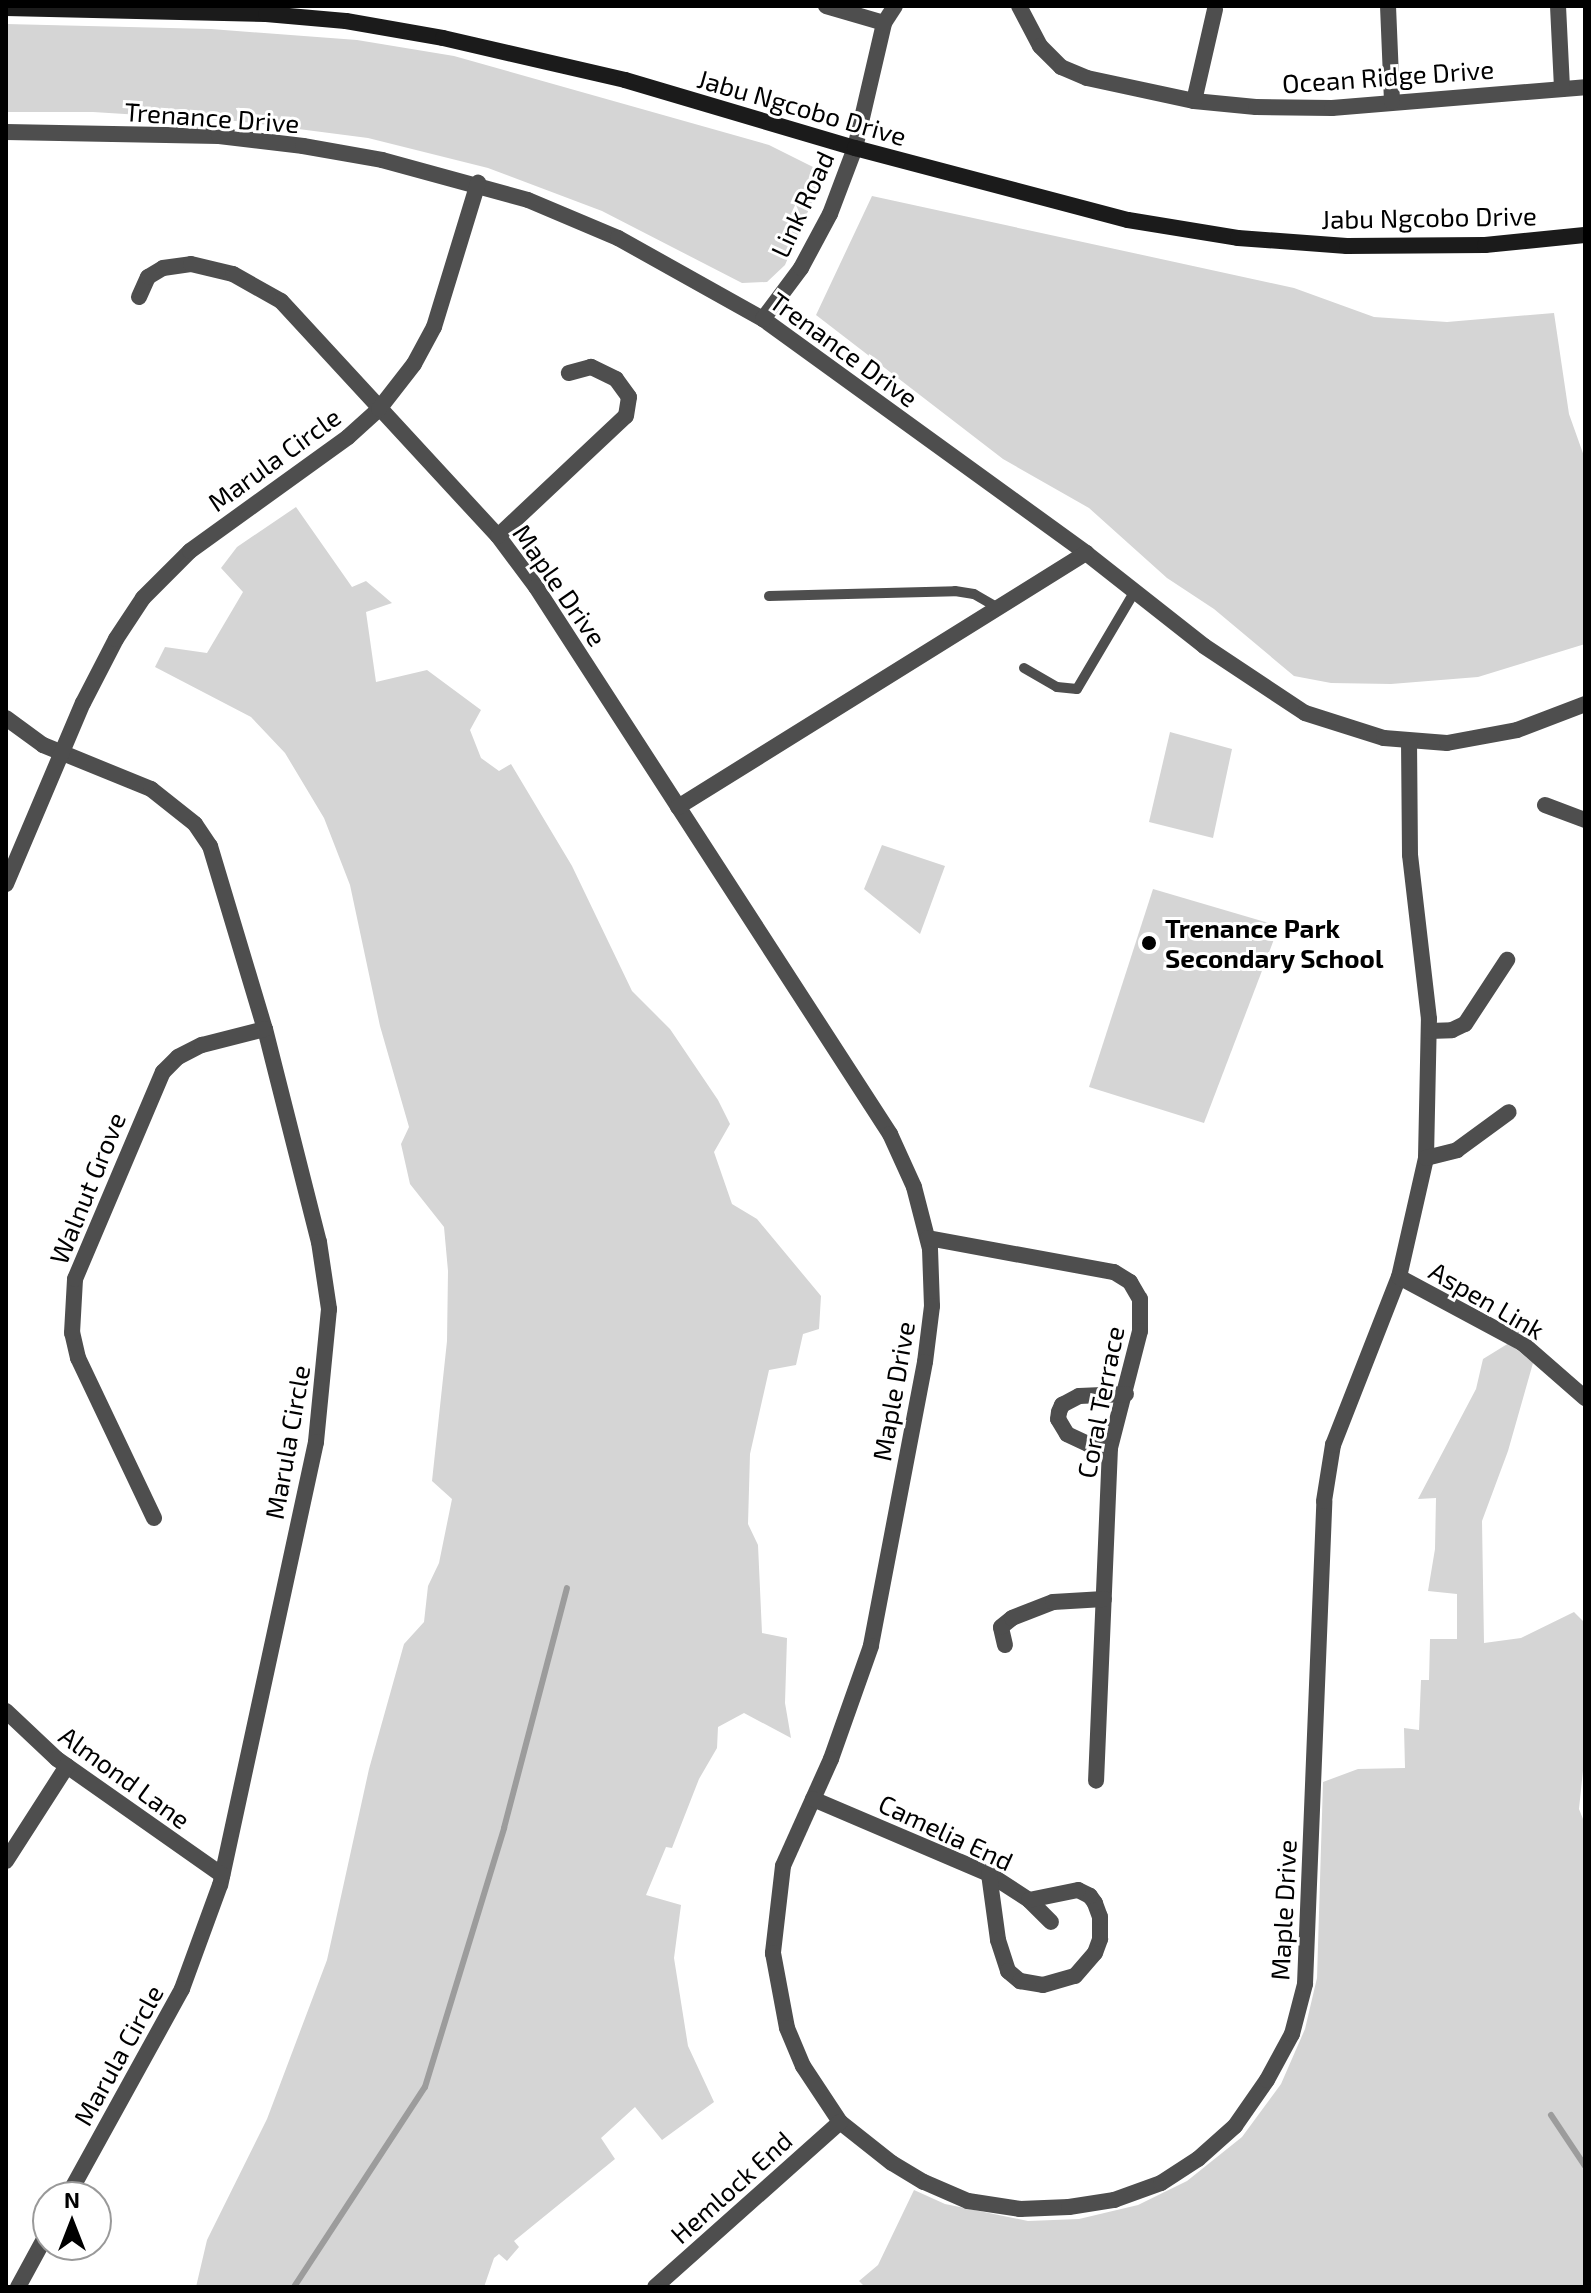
<!DOCTYPE html>
<style>
body{margin:0}
#map{position:relative;width:1591px;height:2293px;overflow:hidden;background:#fff;font-family:"Exo 2",sans-serif}
div>[style]{position:absolute}
[style*='--x']{left:calc(var(--x)*1px);top:calc(var(--y)*1px);width:calc(var(--w)*1px);rotate:calc(var(--a)*1deg)}
.green>*{inset:0;background:#d5d5d5}
.stream>*{height:6px;margin:-3px;padding:0 3px;transform-origin:3px;border-radius:3px;background:#9c9c9c}
.service>*{height:10px;margin:-5px;padding:0 5px;transform-origin:5px;border-radius:5px;background:#4e4e4e}
.minor>*{height:16px;margin:-8px;padding:0 8px;transform-origin:8px;border-radius:8px;background:#4e4e4e}
.secondary>*{height:16px;margin:-8px;padding:0 8px;transform-origin:8px;border-radius:8px;background:#1b1b1b}
.dots>*{width:22px;height:22px;translate:-50% -50%;box-sizing:border-box;border:4px solid #fff;border-radius:50%}
span{translate:-50% -50%;white-space:nowrap;text-align:center;line-height:1.15;-webkit-text-stroke:6px #fff;paint-order:stroke}
.street-label{font-size:26px;color:#000}
.poi-label{font-size:26px;color:#000;font-weight:700}
.left{translate:0 -50%;text-align:left}
.frame{position:absolute;inset:0;border:8px solid #000;pointer-events:none}
.north{position:absolute;left:32px;top:2181px;width:80px;height:80px;box-sizing:border-box;background:#fff;border:2px solid #999;border-radius:50%;rotate:0deg;font-size:22px;font-weight:700;line-height:32px;text-align:center;color:#000}
.north::after{content:'';display:block;margin:auto;width:28px;height:36px;background:#000;clip-path:polygon(50% 0,100% 100%,50% 72%,0 100%)}
</style>
<div id="map">
<div class="green">
<i style="clip-path:polygon(6px 24px,211px 29px,357px 40px,454px 56px,769px 145px,817px 169px,821px 181px,785px 265px,767px 282px,742px 283px,602px 211px,488px 168px,368px 138px,236px 121px,93px 112px,6px 112px)"></i>
<i style="clip-path:polygon(872px 196px,1294px 288px,1374px 317px,1447px 322px,1554px 313px,1569px 414px,1585px 459px,1585px 644px,1478px 677px,1391px 684px,1331px 683px,1294px 676px,1214px 609px,1167px 578px,1089px 508px,1003px 459px,816px 315px)"></i>
<i style="clip-path:polygon(296px 507px,352px 587px,366px 581px,392px 603px,366px 612px,376px 682px,427px 670px,481px 710px,470px 730px,481px 758px,499px 771px,511px 764px,572px 866px,632px 991px,670px 1029px,718px 1100px,730px 1124px,714px 1152px,732px 1204px,757px 1219px,821px 1296px,819px 1329px,803px 1334px,796px 1365px,769px 1370px,750px 1454px,748px 1524px,758px 1545px,762px 1633px,787px 1638px,785px 1703px,791px 1738px,744px 1713px,718px 1727px,717px 1748px,699px 1779px,672px 1848px,666px 1847px,646px 1895px,681px 1905px,674px 1958px,688px 2046px,714px 2102px,662px 2140px,635px 2107px,601px 2138px,615px 2159px,514px 2241px,519px 2247px,507px 2261px,499px 2254px,494px 2258px,484px 2287px,196px 2287px,207px 2240px,267px 2119px,327px 1960px,369px 1769px,404px 1644px,424px 1622px,428px 1586px,439px 1563px,452px 1499px,432px 1481px,447px 1341px,448px 1271px,444px 1227px,410px 1184px,401px 1144px,409px 1127px,380px 1026px,350px 885px,324px 818px,285px 753px,251px 717px,155px 667px,165px 647px,207px 653px,243px 592px,221px 568px,237px 547px)"></i>
<i style="clip-path:polygon(1170px 732px,1232px 749px,1213px 838px,1149px 822px)"></i>
<i style="clip-path:polygon(882px 845px,945px 866px,920px 934px,864px 889px)"></i>
<i style="clip-path:polygon(1153px 889px,1279px 926px,1204px 1123px,1089px 1087px)"></i>
<i style="clip-path:polygon(1509px 1343px,1533px 1363px,1508px 1451px,1482px 1521px,1484px 1643px,1521px 1638px,1574px 1612px,1585px 1623px,1584px 1761px,1579px 1809px,1585px 1824px,1585px 2287px,865px 2287px,859px 2281px,878px 2265px,914px 2190px,945px 2204px,1028px 2221px,1079px 2219px,1138px 2205px,1187px 2181px,1242px 2137px,1281px 2084px,1305px 2029px,1317px 1978px,1323px 1782px,1358px 1769px,1405px 1768px,1404px 1728px,1419px 1730px,1421px 1680px,1429px 1680px,1430px 1639px,1457px 1639px,1457px 1594px,1428px 1591px,1435px 1549px,1436px 1498px,1418px 1499px,1476px 1389px,1483px 1359px)"></i>
</div>
<div class="stream">
<i style="--x:1551;--y:2115;--w:61;--a:56.3"></i>
<i style="--x:294;--y:2287;--w:239;--a:-56.8"></i>
<i style="--x:425;--y:2087;--w:271;--a:-73"></i>
<i style="--x:504;--y:1828;--w:248;--a:-75.3"></i>
</div>
<div class="service">
<i style="--x:769;--y:596;--w:186;--a:-1.5"></i>
<i style="--x:955;--y:591;--w:19;--a:9"></i>
<i style="--x:974;--y:594;--w:28;--a:30"></i>
<i style="--x:1024;--y:668;--w:38;--a:30"></i>
<i style="--x:1057;--y:687;--w:20;--a:6"></i>
<i style="--x:1077;--y:689;--w:114;--a:-59.4"></i>
</div>
<div class="minor">
<i style="--x:826;--y:6;--w:60;--a:16.3"></i>
<i style="--x:1019;--y:6;--w:45;--a:62.3"></i>
<i style="--x:1040;--y:46;--w:30;--a:45"></i>
<i style="--x:1061;--y:67;--w:28;--a:23"></i>
<i style="--x:1087;--y:78;--w:109;--a:12.1"></i>
<i style="--x:1194;--y:101;--w:62;--a:5.5"></i>
<i style="--x:1256;--y:107;--w:76;--a:0.8"></i>
<i style="--x:1332;--y:108;--w:254;--a:-4.7"></i>
<i style="--x:1388;--y:6;--w:96;--a:87.6"></i>
<i style="--x:1558;--y:6;--w:83;--a:87.2"></i>
<i style="--x:1194;--y:101;--w:94;--a:-77.1"></i>
<i style="--x:6;--y:132;--w:213;--a:1.1"></i>
<i style="--x:219;--y:136;--w:85;--a:6.8"></i>
<i style="--x:303;--y:146;--w:80;--a:10"></i>
<i style="--x:382;--y:160;--w:151;--a:15.3"></i>
<i style="--x:528;--y:200;--w:98;--a:22.9"></i>
<i style="--x:618;--y:238;--w:166;--a:29.2"></i>
<i style="--x:763;--y:319;--w:399;--a:35.9"></i>
<i style="--x:1086;--y:553;--w:150;--a:38.2"></i>
<i style="--x:1204;--y:646;--w:121;--a:33.6"></i>
<i style="--x:1305;--y:713;--w:83;--a:17.6"></i>
<i style="--x:1384;--y:738;--w:63;--a:4.5"></i>
<i style="--x:1447;--y:743;--w:71;--a:-10.5"></i>
<i style="--x:1517;--y:730;--w:73;--a:-20.9"></i>
<i style="--x:139;--y:297;--w:22;--a:-66"></i>
<i style="--x:148;--y:277;--w:17;--a:-31"></i>
<i style="--x:163;--y:268;--w:28;--a:-8"></i>
<i style="--x:191;--y:264;--w:43;--a:13.4"></i>
<i style="--x:233;--y:274;--w:55;--a:29.4"></i>
<i style="--x:281;--y:301;--w:320;--a:47.3"></i>
<i style="--x:498;--y:536;--w:64;--a:53.3"></i>
<i style="--x:536;--y:587;--w:652;--a:57.09"></i>
<i style="--x:890;--y:1134;--w:58;--a:65.6"></i>
<i style="--x:914;--y:1187;--w:64;--a:75.5"></i>
<i style="--x:930;--y:1249;--w:57;--a:88"></i>
<i style="--x:932;--y:1306;--w:56;--a:97.1"></i>
<i style="--x:925;--y:1362;--w:289;--a:100.8"></i>
<i style="--x:871;--y:1646;--w:120;--a:109.5"></i>
<i style="--x:831;--y:1759;--w:117;--a:114.2"></i>
<i style="--x:783;--y:1866;--w:88;--a:96.6"></i>
<i style="--x:773;--y:1953;--w:76;--a:79.4"></i>
<i style="--x:787;--y:2028;--w:41;--a:67.2"></i>
<i style="--x:803;--y:2066;--w:67;--a:56.5"></i>
<i style="--x:840;--y:2122;--w:66;--a:38.3"></i>
<i style="--x:892;--y:2163;--w:37;--a:31"></i>
<i style="--x:924;--y:2182;--w:48;--a:23.4"></i>
<i style="--x:968;--y:2201;--w:53;--a:8.7"></i>
<i style="--x:1020;--y:2209;--w:49;--a:-2.3"></i>
<i style="--x:1069;--y:2207;--w:46;--a:-8.8"></i>
<i style="--x:1114;--y:2200;--w:50;--a:-19.9"></i>
<i style="--x:1161;--y:2183;--w:44;--a:-33"></i>
<i style="--x:1198;--y:2159;--w:50;--a:-41.7"></i>
<i style="--x:1235;--y:2126;--w:56;--a:-55.2"></i>
<i style="--x:1267;--y:2080;--w:52;--a:-61.5"></i>
<i style="--x:1292;--y:2034;--w:52;--a:-75.4"></i>
<i style="--x:1305;--y:1984;--w:483;--a:-87.7"></i>
<i style="--x:1324;--y:1501;--w:57;--a:-80.9"></i>
<i style="--x:1333;--y:1445;--w:180;--a:-68.6"></i>
<i style="--x:1399;--y:1277;--w:122;--a:-77.2"></i>
<i style="--x:1426;--y:1158;--w:139;--a:-88.8"></i>
<i style="--x:1429;--y:1019;--w:165;--a:-96.6"></i>
<i style="--x:1410;--y:855;--w:113;--a:-90.5"></i>
<i style="--x:763;--y:319;--w:64;--a:-53.3"></i>
<i style="--x:801;--y:268;--w:61;--a:-61.8"></i>
<i style="--x:830;--y:214;--w:71;--a:-69.3"></i>
<i style="--x:855;--y:148;--w:128;--a:-76.9"></i>
<i style="--x:884;--y:23;--w:20;--a:-57"></i>
<i style="--x:498;--y:536;--w:175;--a:-43.2"></i>
<i style="--x:626;--y:416;--w:19;--a:-81"></i>
<i style="--x:629;--y:397;--w:22;--a:-126"></i>
<i style="--x:616;--y:379;--w:28;--a:-154"></i>
<i style="--x:591;--y:367;--w:23;--a:165"></i>
<i style="--x:6;--y:718;--w:46;--a:36.1"></i>
<i style="--x:43;--y:745;--w:117;--a:22.2"></i>
<i style="--x:151;--y:789;--w:56;--a:38.5"></i>
<i style="--x:195;--y:824;--w:27;--a:56"></i>
<i style="--x:210;--y:846;--w:191;--a:73.3"></i>
<i style="--x:265;--y:1029;--w:220;--a:75.8"></i>
<i style="--x:319;--y:1242;--w:68;--a:81.5"></i>
<i style="--x:329;--y:1309;--w:134;--a:95.6"></i>
<i style="--x:316;--y:1442;--w:453;--a:102.2"></i>
<i style="--x:220;--y:1885;--w:111;--a:110.1"></i>
<i style="--x:182;--y:1989;--w:238;--a:118.9"></i>
<i style="--x:1545;--y:805;--w:43;--a:20.6"></i>
<i style="--x:678;--y:807;--w:481;--a:-31.9"></i>
<i style="--x:6;--y:884;--w:197;--a:-67"></i>
<i style="--x:83;--y:703;--w:72;--a:-62.7"></i>
<i style="--x:116;--y:639;--w:49;--a:-56.6"></i>
<i style="--x:143;--y:598;--w:66;--a:-45"></i>
<i style="--x:190;--y:551;--w:195;--a:-35.8"></i>
<i style="--x:348;--y:437;--w:42;--a:-42.1"></i>
<i style="--x:379;--y:409;--w:57;--a:-52.1"></i>
<i style="--x:414;--y:364;--w:42;--a:-61.6"></i>
<i style="--x:434;--y:327;--w:151;--a:-73"></i>
<i style="--x:1429;--y:1031;--w:23;--a:-2"></i>
<i style="--x:1452;--y:1030;--w:14;--a:-25"></i>
<i style="--x:1465;--y:1024;--w:77;--a:-56.7"></i>
<i style="--x:1426;--y:1158;--w:32;--a:-14"></i>
<i style="--x:1457;--y:1150;--w:64;--a:-36.2"></i>
<i style="--x:928;--y:1238;--w:189;--a:10.4"></i>
<i style="--x:1114;--y:1272;--w:19;--a:32"></i>
<i style="--x:1130;--y:1282;--w:20;--a:60"></i>
<i style="--x:1140;--y:1299;--w:32;--a:90"></i>
<i style="--x:1140;--y:1331;--w:121;--a:104.4"></i>
<i style="--x:1110;--y:1448;--w:333;--a:92.4"></i>
<i style="--x:1399;--y:1277;--w:140;--a:28.2"></i>
<i style="--x:1522;--y:1343;--w:84;--a:41.1"></i>
<i style="--x:1110;--y:1448;--w:22;--a:-170"></i>
<i style="--x:1088;--y:1444;--w:23;--a:-155"></i>
<i style="--x:1067;--y:1434;--w:17;--a:-121"></i>
<i style="--x:1058;--y:1419;--w:7;--a:-82"></i>
<i style="--x:1059;--y:1412;--w:8;--a:-67"></i>
<i style="--x:1062;--y:1405;--w:19;--a:-28"></i>
<i style="--x:1079;--y:1396;--w:47;--a:-2.4"></i>
<i style="--x:154;--y:1518;--w:177;--a:-115.4"></i>
<i style="--x:78;--y:1358;--w:26;--a:-103"></i>
<i style="--x:72;--y:1333;--w:54;--a:-86.8"></i>
<i style="--x:75;--y:1279;--w:225;--a:-67"></i>
<i style="--x:163;--y:1072;--w:21;--a:-45"></i>
<i style="--x:178;--y:1057;--w:27;--a:-27"></i>
<i style="--x:202;--y:1045;--w:65;--a:-14.3"></i>
<i style="--x:1005;--y:1645;--w:18;--a:-103"></i>
<i style="--x:1001;--y:1627;--w:14;--a:-39"></i>
<i style="--x:1012;--y:1618;--w:44;--a:-21.3"></i>
<i style="--x:1053;--y:1602;--w:51;--a:-3.4"></i>
<i style="--x:6;--y:1711;--w:70;--a:43.3"></i>
<i style="--x:57;--y:1759;--w:202;--a:35.1"></i>
<i style="--x:813;--y:1799;--w:191;--a:23.1"></i>
<i style="--x:989;--y:1874;--w:48;--a:33"></i>
<i style="--x:1029;--y:1900;--w:31;--a:45"></i>
<i style="--x:6;--y:1861;--w:113;--a:-57.3"></i>
<i style="--x:989;--y:1874;--w:67;--a:82.2"></i>
<i style="--x:998;--y:1940;--w:33;--a:72"></i>
<i style="--x:1008;--y:1971;--w:16;--a:40"></i>
<i style="--x:1020;--y:1981;--w:23;--a:10"></i>
<i style="--x:1043;--y:1985;--w:33;--a:-16"></i>
<i style="--x:1075;--y:1976;--w:30;--a:-49"></i>
<i style="--x:1095;--y:1953;--w:15;--a:-70"></i>
<i style="--x:1100;--y:1939;--w:22;--a:-90"></i>
<i style="--x:1100;--y:1917;--w:15;--a:-110"></i>
<i style="--x:1095;--y:1903;--w:9;--a:-126"></i>
<i style="--x:1090;--y:1896;--w:13;--a:-153"></i>
<i style="--x:1078;--y:1890;--w:50;--a:168.5"></i>
<i style="--x:18;--y:2287;--w:63;--a:-61.4"></i>
<i style="--x:655;--y:2287;--w:248;--a:-41.7"></i>
</div>
<div class="secondary">
<i style="--x:6;--y:8;--w:260;--a:1.3"></i>
<i style="--x:266;--y:14;--w:80;--a:5"></i>
<i style="--x:346;--y:21;--w:98;--a:9.9"></i>
<i style="--x:443;--y:38;--w:187;--a:13"></i>
<i style="--x:625;--y:80;--w:240;--a:16.5"></i>
<i style="--x:855;--y:148;--w:282;--a:14.8"></i>
<i style="--x:1128;--y:220;--w:111;--a:9.3"></i>
<i style="--x:1238;--y:238;--w:109;--a:4.2"></i>
<i style="--x:1347;--y:246;--w:138;--a:-0.4"></i>
<i style="--x:1485;--y:245;--w:100;--a:-5.7"></i>
</div>
<div class="dots">
<i style="left:1149px;top:943px;background:#000"></i>
</div>
<div class="street-label">
<span style="left:1388px;top:76px;rotate:-4deg">Ocean Ridge Drive</span>
<span style="left:802px;top:107px;rotate:16deg">Jabu Ngcobo Drive</span>
<span style="left:212px;top:117px;rotate:4deg">Trenance Drive</span>
<span style="left:802px;top:204px;rotate:-65deg">Link Road</span>
<span style="left:1429px;top:217px;rotate:-1deg">Jabu Ngcobo Drive</span>
<span style="left:844px;top:349px;rotate:36deg">Trenance Drive</span>
<span style="left:274px;top:459px;rotate:-36deg">Marula Circle</span>
<span style="left:560px;top:585px;rotate:55deg">Maple Drive</span>
<span style="left:87px;top:1188px;rotate:-68deg">Walnut Grove</span>
<span style="left:1487px;top:1300px;rotate:30deg">Aspen Link</span>
<span style="left:893px;top:1391px;rotate:-80deg">Maple Drive</span>
<span style="left:1100px;top:1402px;rotate:-79deg">Coral Terrace</span>
<span style="left:287px;top:1442px;rotate:-80deg">Marula Circle</span>
<span style="left:125px;top:1777px;rotate:36deg">Almond Lane</span>
<span style="left:946px;top:1832px;rotate:25deg">Camelia End</span>
<span style="left:1283px;top:1910px;rotate:-87deg">Maple Drive</span>
<span style="left:118px;top:2055px;rotate:-61deg">Marula Circle</span>
<span style="left:731px;top:2187px;rotate:-42deg">Hemlock End</span>
</div>
<div class="poi-label">
<span class="left" style="left:1165px;top:943px">Trenance Park<br>Secondary School</span>
</div>
<div class="frame"></div>
<div class="north">N</div>
</div>
